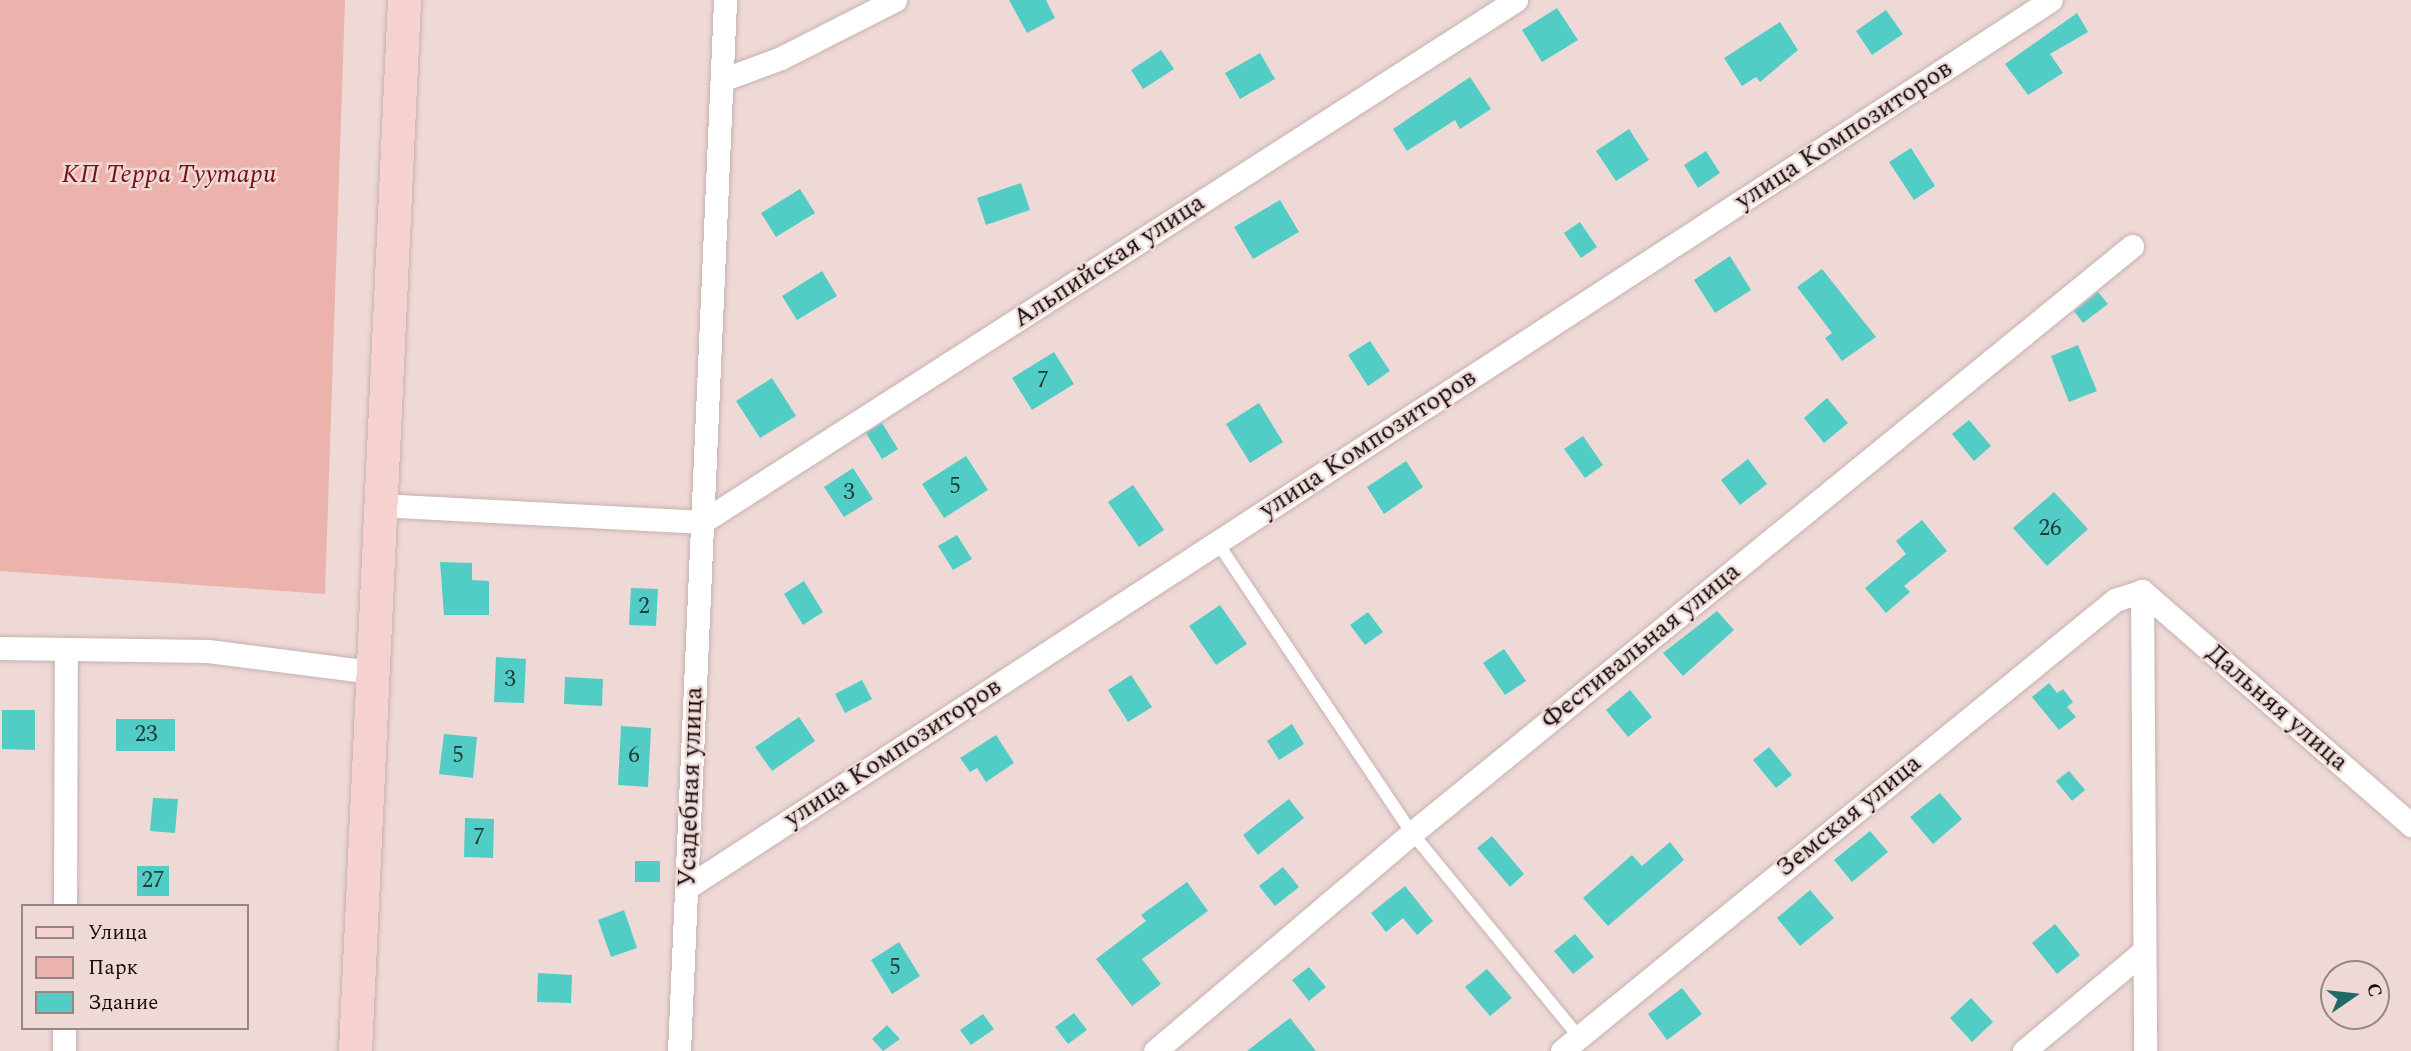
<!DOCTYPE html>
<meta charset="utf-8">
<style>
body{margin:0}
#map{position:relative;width:2411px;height:1051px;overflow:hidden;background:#eed9d7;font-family:Spectral,serif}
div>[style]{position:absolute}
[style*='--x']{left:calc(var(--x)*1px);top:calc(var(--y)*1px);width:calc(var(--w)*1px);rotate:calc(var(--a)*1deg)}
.green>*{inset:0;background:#ecb2ac}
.building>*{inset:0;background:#52cdc6}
.roads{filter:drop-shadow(0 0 2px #c6b1af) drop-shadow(0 0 2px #c6b1af)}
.lane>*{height:12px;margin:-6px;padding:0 6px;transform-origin:6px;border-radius:6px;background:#fff}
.street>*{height:23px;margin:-11.5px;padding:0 11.5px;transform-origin:11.5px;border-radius:11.5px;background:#fff}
.secondary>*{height:33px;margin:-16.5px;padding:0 16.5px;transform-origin:16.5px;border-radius:16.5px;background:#f5d1cf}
span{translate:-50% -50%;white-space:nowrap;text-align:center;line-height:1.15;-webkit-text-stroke:5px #eed9d7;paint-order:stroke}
.number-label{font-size:23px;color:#223c3a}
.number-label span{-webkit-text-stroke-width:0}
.street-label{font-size:26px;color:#120c0b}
.park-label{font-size:26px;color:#7a1015;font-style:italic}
.legend{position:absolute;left:21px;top:904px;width:228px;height:126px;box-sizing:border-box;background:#eed9d7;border:2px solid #968785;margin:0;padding:9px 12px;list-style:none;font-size:21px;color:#120c0b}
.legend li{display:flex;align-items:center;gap:14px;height:35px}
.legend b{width:35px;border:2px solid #968785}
.north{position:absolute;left:2320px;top:960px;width:70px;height:70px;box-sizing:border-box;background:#eed9d7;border:2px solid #968785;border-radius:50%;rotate:76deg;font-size:19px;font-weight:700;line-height:28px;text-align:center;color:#120c0b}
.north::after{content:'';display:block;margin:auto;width:24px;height:32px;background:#1f6b67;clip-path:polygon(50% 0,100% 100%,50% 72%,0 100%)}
</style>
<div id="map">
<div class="green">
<i style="clip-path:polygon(0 0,345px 0,325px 594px,0 571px)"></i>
</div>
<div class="building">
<i style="clip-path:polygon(1009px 0,1046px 0,1055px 18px,1027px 33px)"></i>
<i style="clip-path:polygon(1557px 8px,1578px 40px,1542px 62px,1522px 30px)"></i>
<i style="clip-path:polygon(1886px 10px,1903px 34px,1872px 55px,1856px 31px)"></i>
<i style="clip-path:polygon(2077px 13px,2088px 32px,2050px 54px,2063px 73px,2028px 95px,2005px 64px)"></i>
<i style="clip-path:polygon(1780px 22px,1798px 50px,1760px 82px,1756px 77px,1742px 86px,1724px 58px)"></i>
<i style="clip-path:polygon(1161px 50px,1174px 69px,1143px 89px,1131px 70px)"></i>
<i style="clip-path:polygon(1260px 53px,1275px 79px,1240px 99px,1225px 73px)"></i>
<i style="clip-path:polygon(1470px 77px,1491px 109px,1460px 129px,1455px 120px,1407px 151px,1393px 129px)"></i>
<i style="clip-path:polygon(1629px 129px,1649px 160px,1616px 181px,1596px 151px)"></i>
<i style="clip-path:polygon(1911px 148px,1935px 186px,1914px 200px,1889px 162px)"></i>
<i style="clip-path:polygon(1706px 151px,1720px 173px,1698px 188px,1684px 165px)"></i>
<i style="clip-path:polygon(1021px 183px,1030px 210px,986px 225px,977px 198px)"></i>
<i style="clip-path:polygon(800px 189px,815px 213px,776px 237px,761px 213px)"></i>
<i style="clip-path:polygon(1280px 200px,1299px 232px,1253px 259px,1234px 227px)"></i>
<i style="clip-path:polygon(1580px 222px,1597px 247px,1581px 258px,1564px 233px)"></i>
<i style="clip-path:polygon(1730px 256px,1751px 290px,1715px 313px,1694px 280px)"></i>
<i style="clip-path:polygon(1822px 269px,1876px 337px,1842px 361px,1825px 338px,1832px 333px,1797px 287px)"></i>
<i style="clip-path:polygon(822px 271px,837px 296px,797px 320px,782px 296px)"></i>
<i style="clip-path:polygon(2098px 292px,2108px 304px,2083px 323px,2074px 311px)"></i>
<i style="clip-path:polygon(1370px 341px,1390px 371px,1368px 386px,1348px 355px)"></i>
<i style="clip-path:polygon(2078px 345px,2097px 391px,2069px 402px,2051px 356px)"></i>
<i style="clip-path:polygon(1054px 352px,1074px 384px,1032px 410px,1012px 378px)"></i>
<i style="clip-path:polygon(772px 378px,796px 416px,760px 438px,736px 401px)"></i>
<i style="clip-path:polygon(1827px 398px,1848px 423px,1824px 443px,1804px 418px)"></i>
<i style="clip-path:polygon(1259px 403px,1283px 442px,1250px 463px,1226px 424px)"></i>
<i style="clip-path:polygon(1969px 420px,1991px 446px,1974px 461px,1952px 434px)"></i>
<i style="clip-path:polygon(882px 423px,898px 449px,882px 459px,866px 433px)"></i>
<i style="clip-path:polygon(1583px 436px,1603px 465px,1585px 478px,1564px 449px)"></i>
<i style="clip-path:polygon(966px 456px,988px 490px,944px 518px,922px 484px)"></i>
<i style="clip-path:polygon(1748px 459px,1767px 484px,1740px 505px,1721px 480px)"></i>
<i style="clip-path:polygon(1406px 461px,1423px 487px,1384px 514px,1367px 487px)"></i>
<i style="clip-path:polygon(853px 468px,873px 499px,844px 517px,824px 487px)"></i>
<i style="clip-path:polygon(1133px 485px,1164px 530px,1139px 547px,1108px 502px)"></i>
<i style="clip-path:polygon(2054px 492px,2088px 529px,2047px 566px,2013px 528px)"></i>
<i style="clip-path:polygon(1922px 520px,1947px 551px,1904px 586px,1910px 592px,1886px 613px,1865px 588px,1906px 554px,1896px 541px)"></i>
<i style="clip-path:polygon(957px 535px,972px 559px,953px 570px,938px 546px)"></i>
<i style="clip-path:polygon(440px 562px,472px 563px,472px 580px,489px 581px,489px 615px,444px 615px)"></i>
<i style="clip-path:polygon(804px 581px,823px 612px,803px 625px,784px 594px)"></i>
<i style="clip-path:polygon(631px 588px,658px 589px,656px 626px,629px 625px)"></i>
<i style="clip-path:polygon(1220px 605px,1247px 644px,1216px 665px,1189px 626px)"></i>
<i style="clip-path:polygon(1717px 611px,1734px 630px,1683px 676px,1663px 653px)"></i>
<i style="clip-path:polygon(1368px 612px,1383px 632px,1365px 645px,1350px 625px)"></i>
<i style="clip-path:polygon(1504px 649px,1526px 681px,1505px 695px,1483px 663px)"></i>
<i style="clip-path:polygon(496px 657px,526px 659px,524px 703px,494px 702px)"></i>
<i style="clip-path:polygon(1131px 675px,1152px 707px,1128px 722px,1108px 690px)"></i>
<i style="clip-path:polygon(565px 677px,603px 679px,602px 706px,564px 704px)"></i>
<i style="clip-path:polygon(862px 680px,872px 699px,845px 713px,835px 694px)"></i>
<i style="clip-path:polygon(2049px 683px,2057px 693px,2063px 689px,2073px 702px,2067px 707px,2076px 717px,2059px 730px,2032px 697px)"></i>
<i style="clip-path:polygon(1630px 690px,1652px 717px,1628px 737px,1606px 710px)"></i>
<i style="clip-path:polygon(2px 710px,35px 710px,35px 750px,2px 749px)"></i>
<i style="clip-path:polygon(799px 717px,815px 741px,772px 771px,755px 747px)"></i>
<i style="clip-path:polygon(116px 719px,175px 719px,175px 751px,116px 751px)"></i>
<i style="clip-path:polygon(1292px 724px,1304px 744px,1279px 760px,1267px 741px)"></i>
<i style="clip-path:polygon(621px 726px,651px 728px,648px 787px,618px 785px)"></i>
<i style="clip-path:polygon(444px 734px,477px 737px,473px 778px,439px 774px)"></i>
<i style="clip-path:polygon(996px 735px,1014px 763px,986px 782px,977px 768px,970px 772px,960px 758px)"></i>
<i style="clip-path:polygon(1769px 747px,1792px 775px,1776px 788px,1753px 760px)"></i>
<i style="clip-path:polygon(2069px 771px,2085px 790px,2072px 801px,2056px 781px)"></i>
<i style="clip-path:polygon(1940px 793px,1962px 819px,1933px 844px,1910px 817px)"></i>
<i style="clip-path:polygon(153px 798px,178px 799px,175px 833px,150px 831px)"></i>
<i style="clip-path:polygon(1289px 799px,1304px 818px,1258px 855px,1243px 835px)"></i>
<i style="clip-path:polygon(465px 818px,494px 819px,493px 858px,464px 857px)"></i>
<i style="clip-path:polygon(1870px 831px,1888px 852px,1852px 882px,1834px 860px)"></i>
<i style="clip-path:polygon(1492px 836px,1524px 874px,1510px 887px,1477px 848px)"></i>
<i style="clip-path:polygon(1670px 842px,1684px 860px,1608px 926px,1583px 898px,1632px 855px,1642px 866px)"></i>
<i style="clip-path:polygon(635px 861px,660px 861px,660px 882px,635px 882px)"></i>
<i style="clip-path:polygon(137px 866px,169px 866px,169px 896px,137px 896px)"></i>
<i style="clip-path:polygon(1283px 867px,1299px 887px,1275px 906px,1259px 886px)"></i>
<i style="clip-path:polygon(1187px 882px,1208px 911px,1142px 959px,1161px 984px,1132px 1006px,1096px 959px,1146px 921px,1141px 915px)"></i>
<i style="clip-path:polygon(1405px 886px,1433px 921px,1417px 935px,1403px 918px,1386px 932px,1371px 913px)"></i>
<i style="clip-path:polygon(1810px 890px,1834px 918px,1800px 946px,1777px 918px)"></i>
<i style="clip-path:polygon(624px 910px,637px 948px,611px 957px,598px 920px)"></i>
<i style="clip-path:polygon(2055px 924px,2080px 955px,2057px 974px,2032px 943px)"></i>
<i style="clip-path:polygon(1575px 934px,1594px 957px,1573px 974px,1554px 951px)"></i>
<i style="clip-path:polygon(899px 942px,920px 976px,892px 994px,871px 960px)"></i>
<i style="clip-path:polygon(1309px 967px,1326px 987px,1309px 1001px,1292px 980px)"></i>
<i style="clip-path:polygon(1487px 969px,1512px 998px,1490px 1016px,1465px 987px)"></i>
<i style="clip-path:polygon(538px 973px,572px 975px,571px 1003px,537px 1002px)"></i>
<i style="clip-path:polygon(1682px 988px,1702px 1014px,1667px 1040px,1648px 1014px)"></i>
<i style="clip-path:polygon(1971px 998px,1993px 1022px,1972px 1042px,1950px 1018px)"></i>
<i style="clip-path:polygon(1074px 1013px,1087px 1030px,1068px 1044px,1055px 1027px)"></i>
<i style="clip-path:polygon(983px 1014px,994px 1029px,971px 1045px,960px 1030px)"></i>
<i style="clip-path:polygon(1290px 1018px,1316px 1051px,1247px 1051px)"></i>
<i style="clip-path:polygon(887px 1025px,900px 1039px,883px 1051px,872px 1039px)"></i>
</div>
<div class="roads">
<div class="lane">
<i style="--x:1217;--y:542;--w:350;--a:56.2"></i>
<i style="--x:1412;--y:833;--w:264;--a:50.7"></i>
</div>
<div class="street">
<i style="--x:722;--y:80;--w:63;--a:-20.4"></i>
<i style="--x:781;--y:58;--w:128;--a:-27"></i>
<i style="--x:381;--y:505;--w:321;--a:3"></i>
<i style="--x:702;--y:522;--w:967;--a:-32.67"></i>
<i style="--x:2142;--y:591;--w:460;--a:89.6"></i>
<i style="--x:2142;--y:591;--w:357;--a:41"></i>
<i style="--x:0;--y:648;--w:208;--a:0.8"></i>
<i style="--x:208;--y:651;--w:166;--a:7.3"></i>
<i style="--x:686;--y:888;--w:1628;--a:-33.05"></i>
<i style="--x:65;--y:906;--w:256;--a:-89.8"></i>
<i style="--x:64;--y:1051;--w:23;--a:-90"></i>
<i style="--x:679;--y:1051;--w:1052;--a:-87.49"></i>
<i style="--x:1155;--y:1051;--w:337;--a:-40.3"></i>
<i style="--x:1412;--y:833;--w:929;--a:-39.19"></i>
<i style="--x:1562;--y:1051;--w:714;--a:-39.2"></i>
<i style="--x:2115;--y:600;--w:28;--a:-18"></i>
<i style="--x:2024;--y:1051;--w:156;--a:-39.8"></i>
</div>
<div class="secondary">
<i style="--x:355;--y:1051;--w:1052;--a:-87.33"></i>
</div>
</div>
<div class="number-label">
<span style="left:1043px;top:381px">7</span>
<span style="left:955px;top:487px">5</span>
<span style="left:849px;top:493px">3</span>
<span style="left:2050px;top:529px">26</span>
<span style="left:644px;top:607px">2</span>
<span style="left:510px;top:680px">3</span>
<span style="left:146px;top:735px">23</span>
<span style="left:458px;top:756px">5</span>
<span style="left:634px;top:756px">6</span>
<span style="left:479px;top:838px">7</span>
<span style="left:153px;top:881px">27</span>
<span style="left:895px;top:968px">5</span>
</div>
<div class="street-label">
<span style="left:1844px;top:135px;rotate:-33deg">улица Композиторов</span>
<span style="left:1109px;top:261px;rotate:-33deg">Альпийская улица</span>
<span style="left:1368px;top:444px;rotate:-33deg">улица Композиторов</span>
<span style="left:1641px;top:646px;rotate:-39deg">Фестивальная улица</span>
<span style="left:2277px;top:708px;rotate:41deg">Дальняя улица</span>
<span style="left:893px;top:753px;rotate:-33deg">улица Композиторов</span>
<span style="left:691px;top:787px;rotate:-88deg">Усадебная улица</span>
<span style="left:1849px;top:816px;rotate:-39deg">Земская улица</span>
</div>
<div class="park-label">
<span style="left:169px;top:175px">КП Терра Туутари</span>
</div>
<ul class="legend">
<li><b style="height:9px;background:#f5d1cf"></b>Улица</li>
<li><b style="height:19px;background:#ecb2ac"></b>Парк</li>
<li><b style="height:19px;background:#52cdc6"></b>Здание</li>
</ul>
<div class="north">С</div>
</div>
